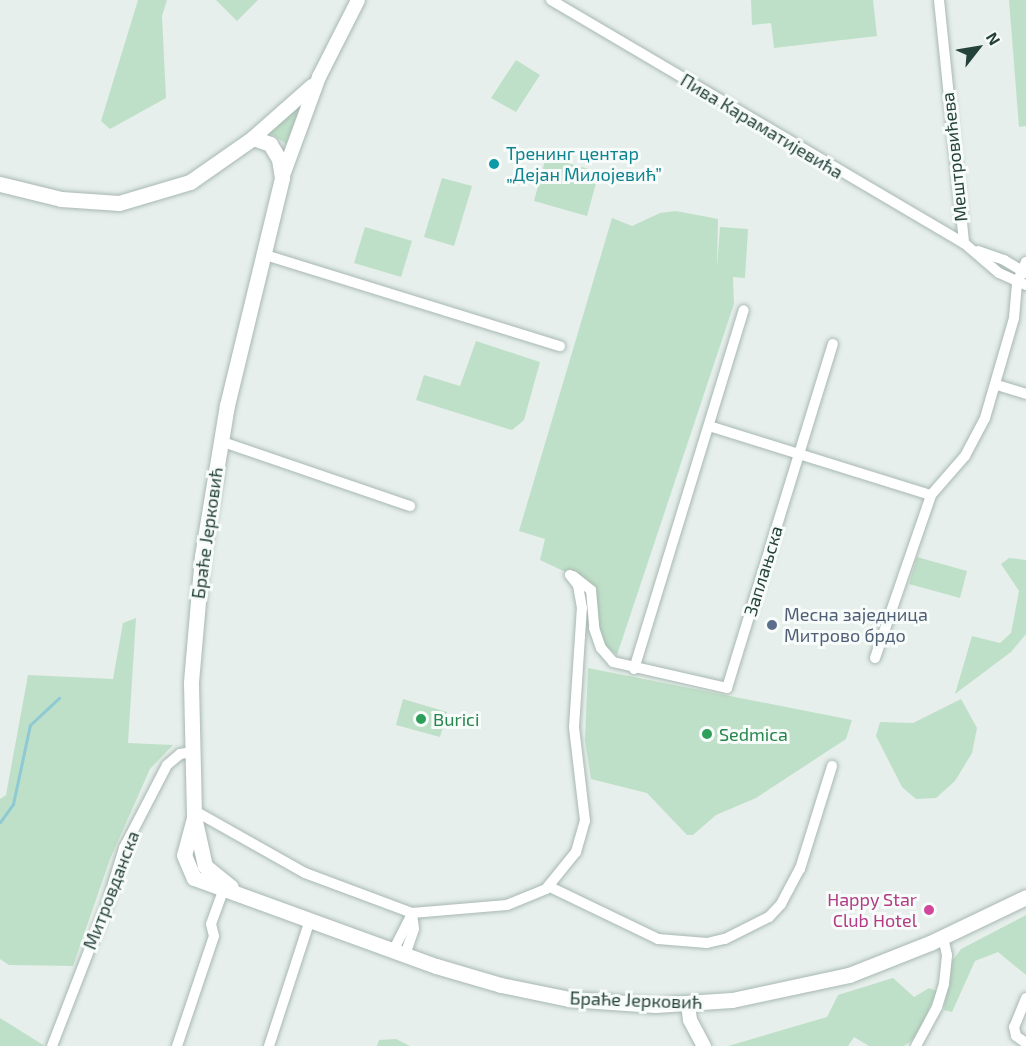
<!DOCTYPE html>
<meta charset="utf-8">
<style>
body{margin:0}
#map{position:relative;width:1026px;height:1046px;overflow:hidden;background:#e6efeb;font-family:"Exo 2",sans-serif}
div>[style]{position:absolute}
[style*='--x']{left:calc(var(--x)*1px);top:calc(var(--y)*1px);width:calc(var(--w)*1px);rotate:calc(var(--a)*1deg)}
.green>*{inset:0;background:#bfe0c8}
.stream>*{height:3px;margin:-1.5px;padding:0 1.5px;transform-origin:1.5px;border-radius:1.5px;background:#8ec9d4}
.roads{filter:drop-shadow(0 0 2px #a8b8b2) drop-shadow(0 0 2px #a8b8b2)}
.minor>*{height:10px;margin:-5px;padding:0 5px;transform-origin:5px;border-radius:5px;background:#fff}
.tertiary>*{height:14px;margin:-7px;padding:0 7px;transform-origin:7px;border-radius:7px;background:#fff}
.secondary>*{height:15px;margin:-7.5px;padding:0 7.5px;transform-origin:7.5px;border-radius:7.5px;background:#fff}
.dots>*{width:16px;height:16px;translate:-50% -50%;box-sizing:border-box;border:3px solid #f7fbf9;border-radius:50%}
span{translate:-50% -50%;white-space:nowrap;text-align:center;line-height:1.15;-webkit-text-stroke:6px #f7fbf9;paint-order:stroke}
.street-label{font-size:18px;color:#24423a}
.culture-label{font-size:18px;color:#0d838f}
.left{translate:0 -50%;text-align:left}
.service-label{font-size:18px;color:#4e5e75}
.leisure-label{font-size:18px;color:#27864d}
.hotel-label{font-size:18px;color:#b23c85}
.right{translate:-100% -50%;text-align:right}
.north{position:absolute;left:948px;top:18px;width:60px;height:60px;-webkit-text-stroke:4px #f7fbf9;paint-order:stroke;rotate:59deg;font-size:16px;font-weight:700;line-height:24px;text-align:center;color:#24423a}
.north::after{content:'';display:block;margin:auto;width:21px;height:27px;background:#24423a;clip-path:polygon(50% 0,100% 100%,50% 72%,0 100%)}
</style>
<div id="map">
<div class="green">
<i style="clip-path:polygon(138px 0,167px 0,162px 16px,166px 98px,110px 129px,101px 121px)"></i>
<i style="clip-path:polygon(216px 0,258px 0,237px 21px)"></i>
<i style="clip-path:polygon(751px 0,873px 0,877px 36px,774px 48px,771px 23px,752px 25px)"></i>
<i style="clip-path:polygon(1009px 0,1026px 0,1026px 126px,1019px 127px)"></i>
<i style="clip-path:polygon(516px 60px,540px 75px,516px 112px,491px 98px)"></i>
<i style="clip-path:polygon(303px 100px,286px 144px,269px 132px)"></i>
<i style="clip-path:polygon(546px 157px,599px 172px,587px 216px,534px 201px)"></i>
<i style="clip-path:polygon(442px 178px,472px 186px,454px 246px,424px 237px)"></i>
<i style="clip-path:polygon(676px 211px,718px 219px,717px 269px,720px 227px,748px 229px,745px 278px,733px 277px,734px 304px,617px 655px,603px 644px,594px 606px,580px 579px,540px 560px,545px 539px,519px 531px,612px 218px,632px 226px,660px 213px)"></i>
<i style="clip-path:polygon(365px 227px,412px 241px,401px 277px,354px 263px)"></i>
<i style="clip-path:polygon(476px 341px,540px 362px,524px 420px,512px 430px,416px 400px,424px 375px,460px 386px)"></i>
<i style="clip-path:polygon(917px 557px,967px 571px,960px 598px,909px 584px)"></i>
<i style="clip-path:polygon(1009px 558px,1026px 560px,1026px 634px,1011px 652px,955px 694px,972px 636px,1000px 643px,1011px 633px,1019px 591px,1001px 564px)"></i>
<i style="clip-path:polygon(136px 618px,128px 743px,173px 745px,150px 769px,110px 859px,73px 966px,9px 965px,0 959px,0 799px,6px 795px,28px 675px,113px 679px,123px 623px)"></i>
<i style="clip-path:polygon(588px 668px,852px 720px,846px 739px,756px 798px,716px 815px,693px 835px,687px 835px,647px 793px,591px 779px,585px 741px)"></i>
<i style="clip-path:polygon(403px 699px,447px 712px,440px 737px,396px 725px)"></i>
<i style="clip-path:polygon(961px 699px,977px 728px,972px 753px,955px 781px,936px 798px,916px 799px,902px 787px,876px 736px,880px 722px,913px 723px)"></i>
<i style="clip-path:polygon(1026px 915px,1026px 975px,998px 952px,975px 961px,952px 1012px,944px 1010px,950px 964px,961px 949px)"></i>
<i style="clip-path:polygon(893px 978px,914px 997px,929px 988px,937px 991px,917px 1036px,904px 1046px,869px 1046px,854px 1037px,848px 1046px,728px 1046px,827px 1017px,838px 995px)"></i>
<i style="clip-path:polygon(0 1018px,45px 1046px,0 1046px)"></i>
<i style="clip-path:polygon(396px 1039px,410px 1046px,377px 1046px,379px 1040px)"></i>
</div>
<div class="stream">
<i style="--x:0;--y:822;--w:22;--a:-54"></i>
<i style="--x:13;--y:804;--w:81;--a:-77.9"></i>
<i style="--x:30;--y:725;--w:40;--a:-43"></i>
</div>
<div class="roads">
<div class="minor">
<i style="--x:551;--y:0;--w:479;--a:30.5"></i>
<i style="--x:964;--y:243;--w:46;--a:40.6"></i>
<i style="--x:999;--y:273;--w:30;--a:24"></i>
<i style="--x:939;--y:0;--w:244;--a:84.1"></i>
<i style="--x:978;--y:251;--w:28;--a:19"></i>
<i style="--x:1004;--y:260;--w:26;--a:31"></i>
<i style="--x:262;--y:254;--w:312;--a:17.2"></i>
<i style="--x:997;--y:385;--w:30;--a:17"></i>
<i style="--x:709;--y:426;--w:232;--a:17.3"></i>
<i style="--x:220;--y:441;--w:201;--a:18.9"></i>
<i style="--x:573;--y:576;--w:23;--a:38"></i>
<i style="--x:591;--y:590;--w:38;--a:85"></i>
<i style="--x:594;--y:628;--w:21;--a:71"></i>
<i style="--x:601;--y:648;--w:18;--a:49"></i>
<i style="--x:613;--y:662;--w:117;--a:12.8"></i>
<i style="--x:727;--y:688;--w:360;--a:-72.9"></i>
<i style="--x:875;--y:658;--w:172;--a:-71"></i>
<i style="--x:931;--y:495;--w:52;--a:-48.9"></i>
<i style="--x:965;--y:456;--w:43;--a:-62.2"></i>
<i style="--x:985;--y:418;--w:104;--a:-73.8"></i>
<i style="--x:1014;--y:318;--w:35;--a:-85"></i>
<i style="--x:1017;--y:283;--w:23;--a:-67"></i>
<i style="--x:634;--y:669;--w:375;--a:-73"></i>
<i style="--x:195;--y:811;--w:126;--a:29.4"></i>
<i style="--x:305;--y:873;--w:114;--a:20.5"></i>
<i style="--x:412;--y:913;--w:95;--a:-4.8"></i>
<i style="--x:507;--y:905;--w:42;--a:-22.3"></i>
<i style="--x:546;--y:889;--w:48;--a:-51"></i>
<i style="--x:576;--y:852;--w:32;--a:-74"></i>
<i style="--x:585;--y:821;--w:95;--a:-96.7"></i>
<i style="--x:574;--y:727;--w:119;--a:-86.2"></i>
<i style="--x:582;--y:608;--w:23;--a:-100"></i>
<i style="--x:578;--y:585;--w:13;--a:-129"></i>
<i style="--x:550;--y:887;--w:120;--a:25.7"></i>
<i style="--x:658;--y:939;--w:49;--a:4.7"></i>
<i style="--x:707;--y:943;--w:18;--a:-13"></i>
<i style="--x:725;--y:939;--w:49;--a:-26.6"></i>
<i style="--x:769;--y:917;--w:18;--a:-47"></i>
<i style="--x:781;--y:904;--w:40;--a:-62"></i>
<i style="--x:800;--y:869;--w:108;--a:-72.7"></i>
<i style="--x:393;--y:951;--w:42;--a:-62.8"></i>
<i style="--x:405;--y:955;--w:28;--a:-71"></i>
<i style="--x:414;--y:929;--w:16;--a:-97"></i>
<i style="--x:1026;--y:998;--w:31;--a:112"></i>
<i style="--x:1014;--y:1027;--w:9;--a:77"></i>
<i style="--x:1016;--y:1036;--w:12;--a:35"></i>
<i style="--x:52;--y:1046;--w:152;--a:-68.8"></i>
<i style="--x:107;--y:904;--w:59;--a:-73.1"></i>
<i style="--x:124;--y:848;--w:93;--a:-62.6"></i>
<i style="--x:167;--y:765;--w:17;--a:-40"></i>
<i style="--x:180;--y:754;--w:11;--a:-10"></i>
<i style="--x:177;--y:1046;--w:116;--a:-71.4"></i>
<i style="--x:214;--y:936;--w:12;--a:-104"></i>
<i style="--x:211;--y:924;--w:35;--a:-70"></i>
<i style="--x:269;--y:1046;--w:133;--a:-72"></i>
<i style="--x:916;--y:1046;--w:44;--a:-61.7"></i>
<i style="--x:937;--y:1007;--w:24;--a:-73"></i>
<i style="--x:944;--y:984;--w:29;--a:-84"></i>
<i style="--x:947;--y:955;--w:18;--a:-103"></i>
</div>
<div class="tertiary">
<i style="--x:253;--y:138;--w:79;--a:-41.4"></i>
<i style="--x:282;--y:178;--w:108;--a:-69.9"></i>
<i style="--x:319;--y:77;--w:86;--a:-63.1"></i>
<i style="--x:688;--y:1004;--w:16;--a:83"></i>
<i style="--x:690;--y:1020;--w:30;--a:62"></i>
</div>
<div class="secondary">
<i style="--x:0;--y:184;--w:63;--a:13.8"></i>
<i style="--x:61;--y:199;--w:58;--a:3.9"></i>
<i style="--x:119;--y:203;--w:74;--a:-16.5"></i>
<i style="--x:190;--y:182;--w:77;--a:-34.9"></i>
<i style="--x:253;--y:138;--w:18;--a:19"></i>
<i style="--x:270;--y:144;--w:17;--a:59"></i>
<i style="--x:279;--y:159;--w:19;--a:81"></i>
<i style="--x:282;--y:178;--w:234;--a:103.6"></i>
<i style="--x:227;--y:405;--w:153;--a:99.4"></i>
<i style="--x:202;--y:556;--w:127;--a:95"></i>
<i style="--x:191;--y:683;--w:135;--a:88.7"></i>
<i style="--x:194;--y:818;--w:38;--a:105"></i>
<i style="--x:184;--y:855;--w:25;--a:67"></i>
<i style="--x:194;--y:878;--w:258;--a:20"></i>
<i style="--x:436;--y:966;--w:68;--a:16.3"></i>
<i style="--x:501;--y:985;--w:69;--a:11.6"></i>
<i style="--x:569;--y:999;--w:86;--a:4"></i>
<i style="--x:655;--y:1005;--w:77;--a:-3.7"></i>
<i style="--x:732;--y:1000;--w:120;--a:-12.1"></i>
<i style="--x:849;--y:975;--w:87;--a:-21.6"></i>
<i style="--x:930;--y:943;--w:106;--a:-25.6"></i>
<i style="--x:195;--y:821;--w:46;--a:77.5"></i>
<i style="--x:205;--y:866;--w:33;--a:39"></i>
</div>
</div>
<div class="dots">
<i style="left:494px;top:164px;background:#0f9aa8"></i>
<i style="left:772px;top:625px;background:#5c6f8a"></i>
<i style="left:421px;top:719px;background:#2e9e5b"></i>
<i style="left:707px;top:734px;background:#2e9e5b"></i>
<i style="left:929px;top:910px;background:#d1479c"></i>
</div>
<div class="street-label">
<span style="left:762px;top:126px;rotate:31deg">Пива Караматијевића</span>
<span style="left:954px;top:157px;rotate:-96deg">Мештровићева</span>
<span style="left:207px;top:533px;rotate:-82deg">Браће Јерковић</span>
<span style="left:763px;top:571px;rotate:-73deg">Заплањска</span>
<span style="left:111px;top:890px;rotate:-69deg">Митровданска</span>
<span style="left:636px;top:1000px;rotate:2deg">Браће Јерковић</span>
</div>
<div class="culture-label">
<span class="left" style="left:506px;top:164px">Тренинг центар<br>„Дејан Милојевић”</span>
</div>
<div class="service-label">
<span class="left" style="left:784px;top:625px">Месна заједница<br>Митрово брдо</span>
</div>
<div class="leisure-label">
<span class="left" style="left:433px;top:719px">Burici</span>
<span class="left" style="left:719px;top:734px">Sedmica</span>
</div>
<div class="hotel-label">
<span class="right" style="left:917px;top:910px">Happy Star<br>Club Hotel</span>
</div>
<div class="north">N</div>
</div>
